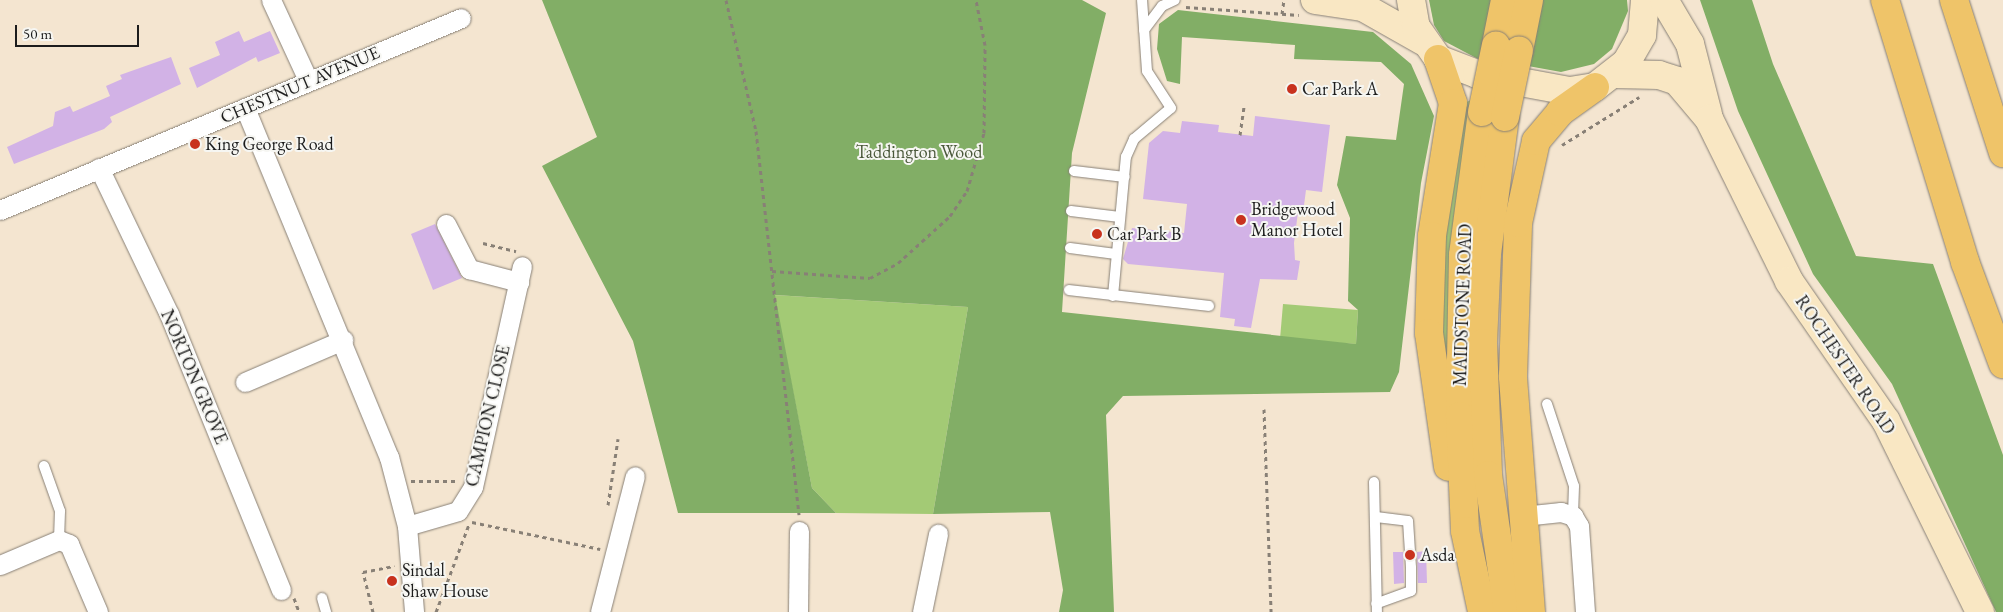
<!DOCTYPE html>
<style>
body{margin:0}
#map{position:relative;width:2003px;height:612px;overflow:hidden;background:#f4e5d0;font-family:"EB Garamond",serif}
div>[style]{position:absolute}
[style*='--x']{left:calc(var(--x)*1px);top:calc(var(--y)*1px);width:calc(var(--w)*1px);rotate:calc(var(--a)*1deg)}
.green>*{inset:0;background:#a3ca75}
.forest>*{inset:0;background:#82ae66}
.building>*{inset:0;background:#d2b2e6}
.path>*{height:3px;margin-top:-1.5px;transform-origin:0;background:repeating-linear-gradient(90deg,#888076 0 4px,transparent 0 8px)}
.roads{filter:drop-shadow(0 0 1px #888076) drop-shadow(0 0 1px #888076)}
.lane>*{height:10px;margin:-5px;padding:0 5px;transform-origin:5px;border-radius:5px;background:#fff}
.street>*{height:19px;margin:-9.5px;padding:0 9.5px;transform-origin:9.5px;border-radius:9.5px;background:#fff}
.secondary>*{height:28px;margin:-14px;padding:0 14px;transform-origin:14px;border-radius:14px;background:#f9e7c3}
.primary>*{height:28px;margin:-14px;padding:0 14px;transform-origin:14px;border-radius:14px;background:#efc469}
.highway>*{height:28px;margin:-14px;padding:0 14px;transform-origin:14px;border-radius:14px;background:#efc469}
.bridges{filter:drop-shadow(0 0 1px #888076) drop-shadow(0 0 1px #888076)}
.primary-bridge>*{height:28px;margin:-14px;padding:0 14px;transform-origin:14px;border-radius:14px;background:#efc469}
.dots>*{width:14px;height:14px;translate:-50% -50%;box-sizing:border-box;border:2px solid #f6f6f2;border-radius:50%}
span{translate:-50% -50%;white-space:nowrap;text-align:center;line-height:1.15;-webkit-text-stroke:4px #f6f6f2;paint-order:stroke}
.street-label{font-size:18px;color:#1c1c1c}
.poi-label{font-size:18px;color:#1c1c1c}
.left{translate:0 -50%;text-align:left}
.park-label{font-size:18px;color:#4b593b}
.scale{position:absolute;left:15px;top:25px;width:124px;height:22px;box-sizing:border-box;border:2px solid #1c1c1c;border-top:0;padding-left:6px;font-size:15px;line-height:18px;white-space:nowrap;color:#1c1c1c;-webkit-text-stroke:4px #f6f6f2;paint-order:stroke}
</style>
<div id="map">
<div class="green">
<i style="clip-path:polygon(1471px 100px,1450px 254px,1450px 391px,1437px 335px,1439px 280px,1462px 104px)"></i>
<i style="clip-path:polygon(774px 295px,968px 307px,933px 514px,836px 513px,812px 488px)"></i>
<i style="clip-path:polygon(1283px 304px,1358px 310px,1356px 344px,1280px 339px)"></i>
</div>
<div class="forest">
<i style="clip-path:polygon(542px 0,1082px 0,1106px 13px,1072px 153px,1062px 312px,1356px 344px,1358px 310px,1348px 301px,1350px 218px,1337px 185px,1346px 136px,1396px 140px,1404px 84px,1381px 62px,1294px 59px,1295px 45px,1182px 37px,1180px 84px,1167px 81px,1157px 49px,1159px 24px,1178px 10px,1373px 32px,1411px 64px,1434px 116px,1421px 183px,1399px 372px,1390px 392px,1123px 396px,1106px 415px,1114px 612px,1059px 612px,1063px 590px,1050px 512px,933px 514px,968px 307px,775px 295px,812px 488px,836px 513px,678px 513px,633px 341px,542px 166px,597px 137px)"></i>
<i style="clip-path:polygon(1429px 0,1492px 0,1480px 60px,1444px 41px,1434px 25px)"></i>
<i style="clip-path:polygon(1542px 0,1627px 0,1628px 11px,1612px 49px,1594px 64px,1561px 72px,1528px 66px)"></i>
<i style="clip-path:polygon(1700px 0,1752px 0,1773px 64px,1856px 256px,1933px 264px,2003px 455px,2003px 612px,1996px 612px,1892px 384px,1813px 274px,1738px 111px)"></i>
</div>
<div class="building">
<i style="clip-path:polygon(239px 31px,244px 42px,270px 31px,280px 53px,258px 62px,256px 57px,197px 88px,189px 68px,220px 55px,215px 42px)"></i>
<i style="clip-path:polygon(171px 57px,181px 84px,110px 117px,112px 122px,104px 129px,14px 164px,7px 147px,53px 126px,55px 112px,70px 106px,73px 112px,110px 96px,106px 86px,122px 79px,120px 75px)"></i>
<i style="clip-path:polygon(1255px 116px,1330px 125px,1322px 192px,1306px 190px,1303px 213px,1298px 212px,1294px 243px,1295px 260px,1300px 261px,1297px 280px,1260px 279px,1251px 328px,1234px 326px,1235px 319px,1220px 317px,1224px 273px,1128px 264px,1123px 259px,1132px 228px,1184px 233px,1187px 204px,1143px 199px,1149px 143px,1163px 131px,1180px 133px,1182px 121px,1219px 125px,1218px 132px,1253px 136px)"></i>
<i style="clip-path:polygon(435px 224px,462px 278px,433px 290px,411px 234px)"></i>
<i style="clip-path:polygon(1426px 551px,1427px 583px,1418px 583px,1417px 552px)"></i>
<i style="clip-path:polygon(1393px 552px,1403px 552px,1404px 583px,1394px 584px)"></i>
</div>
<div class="path">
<i style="--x:726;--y:0;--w:134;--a:77.1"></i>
<i style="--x:756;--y:131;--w:386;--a:83.6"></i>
<i style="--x:1186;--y:7;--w:113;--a:4"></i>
<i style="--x:1282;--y:14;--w:14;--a:-82"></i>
<i style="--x:1240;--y:135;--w:30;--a:-82"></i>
<i style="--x:1562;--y:145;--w:91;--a:-31.9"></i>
<i style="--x:483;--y:243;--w:34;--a:14"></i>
<i style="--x:772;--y:271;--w:98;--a:4.1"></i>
<i style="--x:870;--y:278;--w:32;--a:-28"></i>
<i style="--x:898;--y:263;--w:70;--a:-42.1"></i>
<i style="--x:950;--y:216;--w:30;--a:-56"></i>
<i style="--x:967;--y:191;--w:60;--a:-73.7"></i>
<i style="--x:984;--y:133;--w:88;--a:-89.3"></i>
<i style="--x:985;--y:45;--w:46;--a:-101.3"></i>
<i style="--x:1264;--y:409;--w:203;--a:88"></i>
<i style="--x:411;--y:481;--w:46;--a:0"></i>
<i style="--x:608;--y:505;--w:67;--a:-81.4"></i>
<i style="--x:472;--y:522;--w:131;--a:11.9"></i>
<i style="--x:294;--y:598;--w:15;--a:70"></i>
<i style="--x:373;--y:612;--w:41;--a:-104"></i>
<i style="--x:363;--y:572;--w:32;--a:-11"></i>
<i style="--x:436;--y:612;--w:94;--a:-69.4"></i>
</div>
<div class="roads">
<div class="lane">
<i style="--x:1144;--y:30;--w:30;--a:-53"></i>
<i style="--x:1162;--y:6;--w:14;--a:-25"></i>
<i style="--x:1074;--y:171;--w:51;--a:6.7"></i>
<i style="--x:1071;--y:211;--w:49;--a:7"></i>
<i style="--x:1070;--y:248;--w:46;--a:7.4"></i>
<i style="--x:1069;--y:290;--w:141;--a:6.5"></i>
<i style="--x:1113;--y:296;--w:140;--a:-84.7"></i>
<i style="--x:1126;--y:157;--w:20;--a:-66"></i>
<i style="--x:1134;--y:139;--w:48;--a:-40"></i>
<i style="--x:1171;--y:108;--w:44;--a:-123"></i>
<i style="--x:1147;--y:71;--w:71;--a:-94"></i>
<i style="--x:1547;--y:404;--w:86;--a:71.8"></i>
<i style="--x:1574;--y:486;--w:30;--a:92"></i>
<i style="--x:44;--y:466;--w:48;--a:70.4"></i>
<i style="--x:60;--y:511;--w:29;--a:92"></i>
<i style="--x:1374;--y:482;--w:130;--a:88.7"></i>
<i style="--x:1376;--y:517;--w:32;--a:7"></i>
<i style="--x:1408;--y:521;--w:47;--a:86.3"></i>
<i style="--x:1411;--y:568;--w:23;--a:90"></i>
<i style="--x:1411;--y:591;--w:37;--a:160"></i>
<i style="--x:322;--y:598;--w:15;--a:74"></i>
</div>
<div class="street">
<i style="--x:271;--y:0;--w:88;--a:65.2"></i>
<i style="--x:245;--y:108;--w:378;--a:67.6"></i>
<i style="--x:389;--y:457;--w:71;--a:75.4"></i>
<i style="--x:407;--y:526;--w:86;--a:85.3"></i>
<i style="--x:99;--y:168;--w:162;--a:64.4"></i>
<i style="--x:169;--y:314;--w:298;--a:67.9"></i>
<i style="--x:0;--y:210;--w:499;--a:-22.6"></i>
<i style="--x:446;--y:224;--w:51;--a:62.9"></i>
<i style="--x:469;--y:269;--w:52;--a:14.6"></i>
<i style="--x:245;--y:382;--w:107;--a:-23.2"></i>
<i style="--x:1523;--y:516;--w:38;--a:-6"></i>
<i style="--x:1561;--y:512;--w:13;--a:18"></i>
<i style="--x:1573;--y:516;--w:12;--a:59"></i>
<i style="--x:1579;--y:526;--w:86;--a:86"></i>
<i style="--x:407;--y:526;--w:53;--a:-16.4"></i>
<i style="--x:458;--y:511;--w:28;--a:-58"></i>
<i style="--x:473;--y:487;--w:226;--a:-77.5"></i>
<i style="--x:0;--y:565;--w:64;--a:-23"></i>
<i style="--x:59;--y:540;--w:11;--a:22"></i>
<i style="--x:69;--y:544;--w:74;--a:66.9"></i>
<i style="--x:600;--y:612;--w:140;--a:-75.6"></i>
<i style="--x:798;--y:612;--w:81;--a:-89.3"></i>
<i style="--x:922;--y:612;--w:80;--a:-78.4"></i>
</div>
<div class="secondary">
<i style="--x:1315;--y:0;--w:49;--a:8.3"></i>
<i style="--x:1363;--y:7;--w:69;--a:29.5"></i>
<i style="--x:1411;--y:0;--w:27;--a:80"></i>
<i style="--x:1416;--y:27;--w:39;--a:55"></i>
<i style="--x:1438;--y:59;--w:42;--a:21"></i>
<i style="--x:1477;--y:74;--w:95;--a:10.4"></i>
<i style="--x:1570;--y:91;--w:25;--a:-9"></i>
<i style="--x:1595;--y:87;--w:39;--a:-38"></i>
<i style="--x:1626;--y:63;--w:32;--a:-60"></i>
<i style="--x:1642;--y:35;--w:35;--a:-85"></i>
<i style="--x:1664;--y:0;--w:51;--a:59.4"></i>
<i style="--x:1690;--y:44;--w:72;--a:75.6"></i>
<i style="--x:1616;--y:74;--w:43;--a:1.3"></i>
<i style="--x:1659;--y:75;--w:19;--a:18"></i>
<i style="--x:1677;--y:81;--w:50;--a:49.9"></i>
<i style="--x:1709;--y:119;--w:181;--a:63.7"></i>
<i style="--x:1789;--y:281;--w:170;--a:55.3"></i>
<i style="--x:1886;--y:421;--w:213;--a:63.8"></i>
</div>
<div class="primary">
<i style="--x:1496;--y:45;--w:46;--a:-78.7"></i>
<i style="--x:1519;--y:50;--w:51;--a:-78.7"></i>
<i style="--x:1438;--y:59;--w:46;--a:71.2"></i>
<i style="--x:1453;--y:103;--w:135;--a:99"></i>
<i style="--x:1432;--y:236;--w:97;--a:91.8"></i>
<i style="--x:1429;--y:333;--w:135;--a:81.9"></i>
<i style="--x:1482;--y:112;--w:144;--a:97.6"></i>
<i style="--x:1463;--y:255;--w:161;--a:91.1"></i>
<i style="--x:1460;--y:416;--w:115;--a:87.5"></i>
<i style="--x:1465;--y:531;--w:83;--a:78.1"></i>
<i style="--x:1505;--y:117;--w:138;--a:97.5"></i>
<i style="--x:1487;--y:254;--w:89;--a:92.6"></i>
<i style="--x:1483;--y:343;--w:132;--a:87.8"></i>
<i style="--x:1488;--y:475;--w:138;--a:81.7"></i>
<i style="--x:1531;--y:612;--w:237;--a:-94.4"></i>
<i style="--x:1513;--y:376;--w:153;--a:-88.1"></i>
<i style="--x:1518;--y:223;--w:84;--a:-77.6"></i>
<i style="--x:1536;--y:141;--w:38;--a:-50"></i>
<i style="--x:1560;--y:112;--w:43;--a:-35.5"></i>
</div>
<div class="highway">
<i style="--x:1885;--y:0;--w:274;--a:73"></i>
<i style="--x:1965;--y:262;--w:109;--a:69.6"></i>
<i style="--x:1954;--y:0;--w:161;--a:72.2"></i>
</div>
</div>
<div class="bridges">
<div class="primary-bridge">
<i style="--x:1482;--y:112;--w:68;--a:-78.2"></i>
<i style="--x:1505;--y:117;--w:68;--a:-78.2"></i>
</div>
</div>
<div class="dots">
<i style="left:1292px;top:89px;background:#c8321e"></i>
<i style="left:195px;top:144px;background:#c8321e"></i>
<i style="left:1241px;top:220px;background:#c8321e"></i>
<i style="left:1097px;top:234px;background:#c8321e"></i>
<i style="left:1410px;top:555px;background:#c8321e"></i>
<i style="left:392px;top:581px;background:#c8321e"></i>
</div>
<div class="street-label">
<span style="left:300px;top:85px;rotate:-23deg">CHESTNUT AVENUE</span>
<span style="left:1463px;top:305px;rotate:-88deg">MAIDSTONE ROAD</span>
<span style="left:1845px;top:365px;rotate:56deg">ROCHESTER ROAD</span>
<span style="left:194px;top:377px;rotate:67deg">NORTON GROVE</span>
<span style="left:488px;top:416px;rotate:-77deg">CAMPION CLOSE</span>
</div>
<div class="poi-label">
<span class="left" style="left:1302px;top:89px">Car Park A</span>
<span class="left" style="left:205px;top:144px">King George Road</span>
<span class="left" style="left:1251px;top:220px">Bridgewood<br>Manor Hotel</span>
<span class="left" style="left:1107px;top:234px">Car Park B</span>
<span class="left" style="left:1420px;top:555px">Asda</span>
<span class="left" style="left:402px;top:581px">Sindal<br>Shaw House</span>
</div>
<div class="park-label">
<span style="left:919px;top:152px">Taddington Wood</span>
</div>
<div class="scale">50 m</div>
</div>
